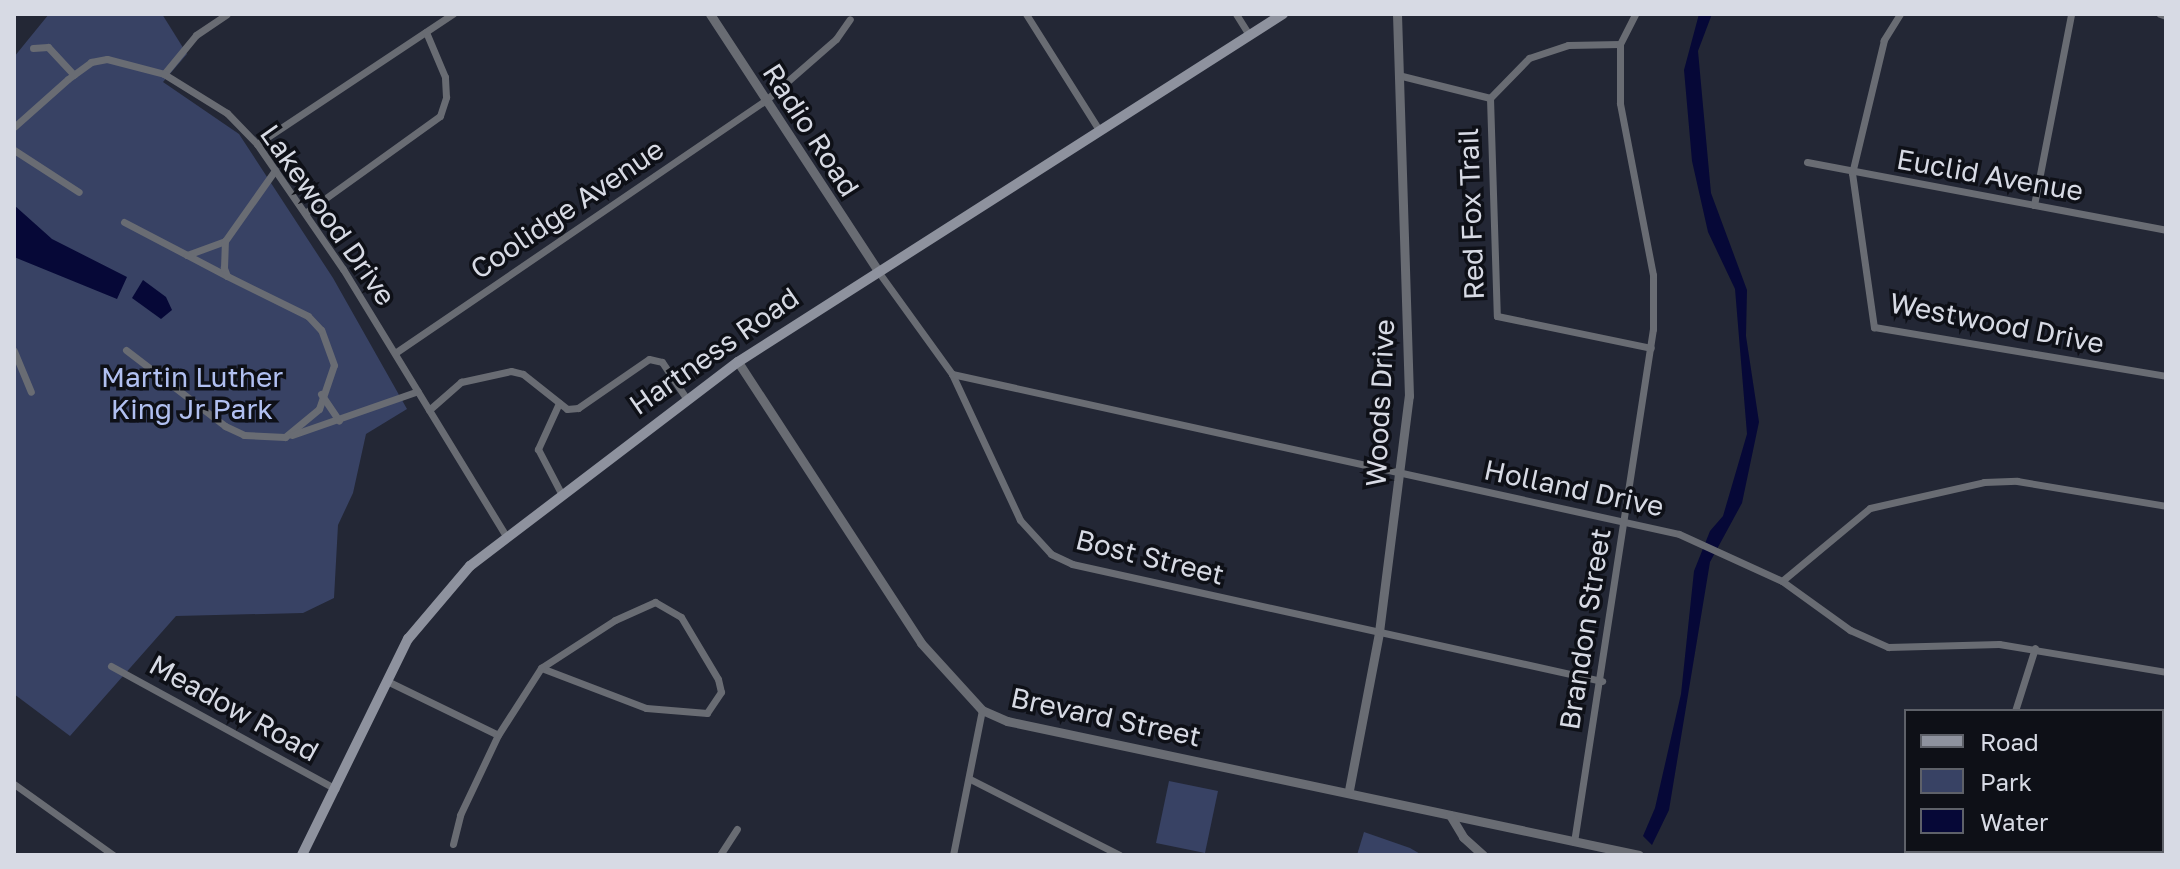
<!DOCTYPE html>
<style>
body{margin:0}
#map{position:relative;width:2180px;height:869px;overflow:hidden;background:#232735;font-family:"Golos Text",sans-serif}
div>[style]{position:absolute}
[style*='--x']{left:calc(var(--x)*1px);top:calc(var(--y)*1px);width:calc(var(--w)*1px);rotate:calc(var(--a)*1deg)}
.green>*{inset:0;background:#384264}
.water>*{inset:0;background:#060837}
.minor>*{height:7px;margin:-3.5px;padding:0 3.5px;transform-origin:3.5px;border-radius:3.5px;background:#696c73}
.tertiary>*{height:9px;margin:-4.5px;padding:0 4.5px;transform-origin:4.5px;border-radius:4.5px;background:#696c73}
.secondary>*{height:10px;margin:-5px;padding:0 5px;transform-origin:5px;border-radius:5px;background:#8e929e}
span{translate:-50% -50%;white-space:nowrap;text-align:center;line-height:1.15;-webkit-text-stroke:7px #0e1017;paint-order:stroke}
.street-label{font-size:28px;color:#d7dae4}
.park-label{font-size:28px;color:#b1c0f1}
.frame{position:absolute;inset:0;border:16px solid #d7dae4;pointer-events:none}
.legend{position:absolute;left:1904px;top:709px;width:260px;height:144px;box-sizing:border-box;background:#0e1017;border:2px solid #5e6169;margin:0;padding:10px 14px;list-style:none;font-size:24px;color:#d7dae4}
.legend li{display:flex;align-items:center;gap:16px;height:40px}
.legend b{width:40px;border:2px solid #5e6169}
</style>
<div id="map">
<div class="green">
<i style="clip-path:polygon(49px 14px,162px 14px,187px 54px,163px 82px,239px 134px,333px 278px,407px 409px,366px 434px,353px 493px,338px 525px,334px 598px,303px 613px,176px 616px,70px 736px,14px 694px,14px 57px)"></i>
<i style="clip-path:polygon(1169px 781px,1218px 791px,1205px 853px,1156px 843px)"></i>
<i style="clip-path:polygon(1364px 832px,1410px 848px,1422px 855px,1357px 855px)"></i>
</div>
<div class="water">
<i style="clip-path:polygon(1699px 14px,1712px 14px,1698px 51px,1711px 193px,1747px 290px,1746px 336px,1759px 422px,1742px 503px,1710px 562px,1669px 810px,1652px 845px,1643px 836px,1655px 808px,1681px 694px,1694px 571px,1710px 531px,1723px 516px,1747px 434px,1735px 289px,1708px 232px,1692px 161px,1684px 70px)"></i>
<i style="clip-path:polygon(14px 205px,52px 239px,127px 277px,117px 299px,14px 257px)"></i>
<i style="clip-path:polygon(143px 280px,166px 297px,172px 310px,161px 319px,132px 298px)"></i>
</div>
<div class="minor">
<i style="--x:1026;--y:14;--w:137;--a:57.8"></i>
<i style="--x:1236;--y:14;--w:25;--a:58"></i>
<i style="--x:1900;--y:14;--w:31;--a:122"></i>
<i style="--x:1884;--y:40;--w:137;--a:103.5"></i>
<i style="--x:1852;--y:173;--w:156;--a:81.9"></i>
<i style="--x:1874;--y:327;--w:296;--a:9.5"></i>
<i style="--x:2160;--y:14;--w:6;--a:18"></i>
<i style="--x:33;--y:48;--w:15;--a:-4"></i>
<i style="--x:48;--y:47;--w:38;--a:47"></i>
<i style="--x:164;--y:74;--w:50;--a:-50.6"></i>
<i style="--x:196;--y:35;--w:37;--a:-34"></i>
<i style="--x:1402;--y:76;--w:91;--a:14"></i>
<i style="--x:1490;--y:98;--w:56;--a:-45.7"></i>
<i style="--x:1529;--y:58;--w:41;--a:-18.4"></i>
<i style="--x:1568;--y:45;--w:52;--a:-1.1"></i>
<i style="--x:1620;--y:44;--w:34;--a:-63"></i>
<i style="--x:1490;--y:98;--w:218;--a:88.2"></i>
<i style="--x:1497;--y:316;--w:157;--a:11.7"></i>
<i style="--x:14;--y:127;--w:72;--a:-41.6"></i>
<i style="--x:68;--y:79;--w:29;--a:-36"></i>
<i style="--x:91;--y:62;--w:16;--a:-11"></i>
<i style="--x:107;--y:59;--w:59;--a:14.7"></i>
<i style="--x:164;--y:74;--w:74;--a:31.8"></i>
<i style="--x:227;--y:113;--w:43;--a:45.9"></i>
<i style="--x:257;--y:144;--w:152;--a:55.5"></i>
<i style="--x:343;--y:269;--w:313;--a:58.6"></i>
<i style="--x:257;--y:144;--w:235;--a:-33.6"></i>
<i style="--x:14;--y:150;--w:77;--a:32.9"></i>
<i style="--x:1807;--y:162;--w:365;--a:10.7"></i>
<i style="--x:2034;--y:205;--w:195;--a:-79"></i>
<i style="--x:305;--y:213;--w:166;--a:-35.7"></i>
<i style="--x:440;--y:116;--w:20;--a:-72"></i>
<i style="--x:446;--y:97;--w:20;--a:-93"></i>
<i style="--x:445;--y:77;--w:49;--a:-112.9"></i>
<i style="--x:124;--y:222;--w:71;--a:27.6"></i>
<i style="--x:187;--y:255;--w:40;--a:-20.2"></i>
<i style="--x:187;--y:255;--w:45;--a:27.7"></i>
<i style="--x:877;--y:270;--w:128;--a:54.2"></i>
<i style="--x:952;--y:374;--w:161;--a:65"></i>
<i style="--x:1020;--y:520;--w:46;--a:47.6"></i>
<i style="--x:1051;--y:554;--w:23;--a:25"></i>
<i style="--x:1072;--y:564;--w:543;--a:12.45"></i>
<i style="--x:126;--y:350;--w:125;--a:37.5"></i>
<i style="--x:225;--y:426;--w:21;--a:25"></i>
<i style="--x:244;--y:435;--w:41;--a:2.8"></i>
<i style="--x:285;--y:437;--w:44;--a:-39.5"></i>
<i style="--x:319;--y:409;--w:46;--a:-71.2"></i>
<i style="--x:334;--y:365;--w:37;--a:-110"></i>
<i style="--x:321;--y:330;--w:19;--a:-133"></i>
<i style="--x:308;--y:316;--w:90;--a:-153.7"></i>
<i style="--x:227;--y:276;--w:9;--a:-111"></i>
<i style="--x:224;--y:268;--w:27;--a:-88"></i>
<i style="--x:225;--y:241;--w:87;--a:-54.8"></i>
<i style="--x:14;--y:351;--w:44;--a:67.5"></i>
<i style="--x:395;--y:353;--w:448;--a:-34.3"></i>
<i style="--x:765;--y:101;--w:94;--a:-41.1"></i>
<i style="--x:836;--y:39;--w:24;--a:-55"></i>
<i style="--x:952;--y:374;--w:744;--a:12.41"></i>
<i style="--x:1679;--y:534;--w:113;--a:24.5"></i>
<i style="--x:1782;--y:581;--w:84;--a:35.8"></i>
<i style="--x:1850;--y:630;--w:42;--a:24.1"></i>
<i style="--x:1888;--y:647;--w:111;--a:-1.5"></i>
<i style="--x:1999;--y:644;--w:169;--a:9.5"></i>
<i style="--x:321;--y:394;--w:32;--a:56"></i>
<i style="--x:559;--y:403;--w:51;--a:114.5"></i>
<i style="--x:538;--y:449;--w:50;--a:62.4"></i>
<i style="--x:429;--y:410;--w:43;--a:-41.2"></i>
<i style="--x:461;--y:382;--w:51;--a:-12.4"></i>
<i style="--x:511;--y:371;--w:12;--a:14"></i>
<i style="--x:523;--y:374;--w:56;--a:38.5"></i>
<i style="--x:567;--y:409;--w:11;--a:-5"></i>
<i style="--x:578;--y:408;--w:86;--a:-34.6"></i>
<i style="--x:649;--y:359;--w:13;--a:13"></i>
<i style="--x:662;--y:362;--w:43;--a:56.3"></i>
<i style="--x:292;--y:435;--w:133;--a:-19.2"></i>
<i style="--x:1782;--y:581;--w:114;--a:-39.7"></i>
<i style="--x:1870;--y:508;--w:117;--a:-12.8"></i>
<i style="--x:1984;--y:482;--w:33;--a:-2"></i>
<i style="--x:2017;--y:481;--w:151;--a:9.5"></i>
<i style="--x:655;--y:602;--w:30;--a:30"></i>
<i style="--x:681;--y:617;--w:72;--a:59.2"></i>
<i style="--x:718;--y:679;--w:13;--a:77"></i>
<i style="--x:721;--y:692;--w:25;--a:124"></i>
<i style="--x:707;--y:713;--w:61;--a:-175.3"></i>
<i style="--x:646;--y:708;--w:112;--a:-159.1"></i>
<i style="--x:541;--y:668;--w:88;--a:-33"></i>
<i style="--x:615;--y:620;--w:44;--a:-24.2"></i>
<i style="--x:111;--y:666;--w:256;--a:28.7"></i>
<i style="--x:387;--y:681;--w:123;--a:25.9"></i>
<i style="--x:2015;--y:711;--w:66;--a:-72.4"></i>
<i style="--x:970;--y:779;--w:168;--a:26.9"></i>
<i style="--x:14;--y:784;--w:122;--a:35.6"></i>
<i style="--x:2162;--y:807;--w:4;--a:14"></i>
<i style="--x:1574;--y:842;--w:519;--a:-81.25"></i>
<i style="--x:1653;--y:329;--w:54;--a:-90"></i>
<i style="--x:1653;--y:275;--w:175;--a:-100.9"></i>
<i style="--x:1620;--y:103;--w:59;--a:-90"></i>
<i style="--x:453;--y:844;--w:30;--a:-76"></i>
<i style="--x:460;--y:815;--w:89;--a:-64.6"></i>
<i style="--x:498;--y:735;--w:80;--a:-57.3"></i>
<i style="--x:720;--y:855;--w:31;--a:-57"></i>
<i style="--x:953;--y:855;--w:148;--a:-78.7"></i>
<i style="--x:1970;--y:855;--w:4;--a:-63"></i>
</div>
<div class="tertiary">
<i style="--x:710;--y:14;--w:305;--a:56.8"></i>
<i style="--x:738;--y:362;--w:335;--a:56.9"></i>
<i style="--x:921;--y:643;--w:91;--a:47.7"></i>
<i style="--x:982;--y:710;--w:27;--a:24"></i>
<i style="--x:1007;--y:721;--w:646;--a:11.97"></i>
<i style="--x:1349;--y:790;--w:161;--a:-79.2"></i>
<i style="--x:1379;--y:632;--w:238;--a:-82.8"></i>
<i style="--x:1409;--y:396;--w:382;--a:-91.8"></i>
<i style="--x:1450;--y:815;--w:26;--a:59"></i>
<i style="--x:1463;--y:837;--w:27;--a:42"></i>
</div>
<div class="secondary">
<i style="--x:302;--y:855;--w:241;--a:-63.9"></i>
<i style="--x:408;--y:639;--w:96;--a:-49.7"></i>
<i style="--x:470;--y:566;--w:337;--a:-37.3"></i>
<i style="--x:738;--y:362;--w:647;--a:-32.56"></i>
</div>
<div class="street-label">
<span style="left:811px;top:130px;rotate:57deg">Radio Road</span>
<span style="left:1990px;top:175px;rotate:10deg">Euclid Avenue</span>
<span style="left:567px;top:209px;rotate:-34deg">Coolidge Avenue</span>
<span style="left:1471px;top:214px;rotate:-92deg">Red Fox Trail</span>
<span style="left:328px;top:215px;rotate:55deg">Lakewood Drive</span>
<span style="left:1997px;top:323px;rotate:11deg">Westwood Drive</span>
<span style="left:714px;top:351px;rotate:-35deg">Hartness Road</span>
<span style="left:1380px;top:403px;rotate:-87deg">Woods Drive</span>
<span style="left:1574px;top:488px;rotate:12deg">Holland Drive</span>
<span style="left:1150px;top:557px;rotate:14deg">Bost Street</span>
<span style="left:1585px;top:629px;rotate:-81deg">Brandon Street</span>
<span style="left:234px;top:708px;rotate:29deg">Meadow Road</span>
<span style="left:1106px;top:717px;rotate:12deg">Brevard Street</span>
</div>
<div class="park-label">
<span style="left:192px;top:393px">Martin Luther<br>King Jr Park</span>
</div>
<div class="frame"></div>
<ul class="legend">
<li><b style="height:10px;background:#8e929e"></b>Road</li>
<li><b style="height:22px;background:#384264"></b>Park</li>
<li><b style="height:22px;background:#060837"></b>Water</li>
</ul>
</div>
